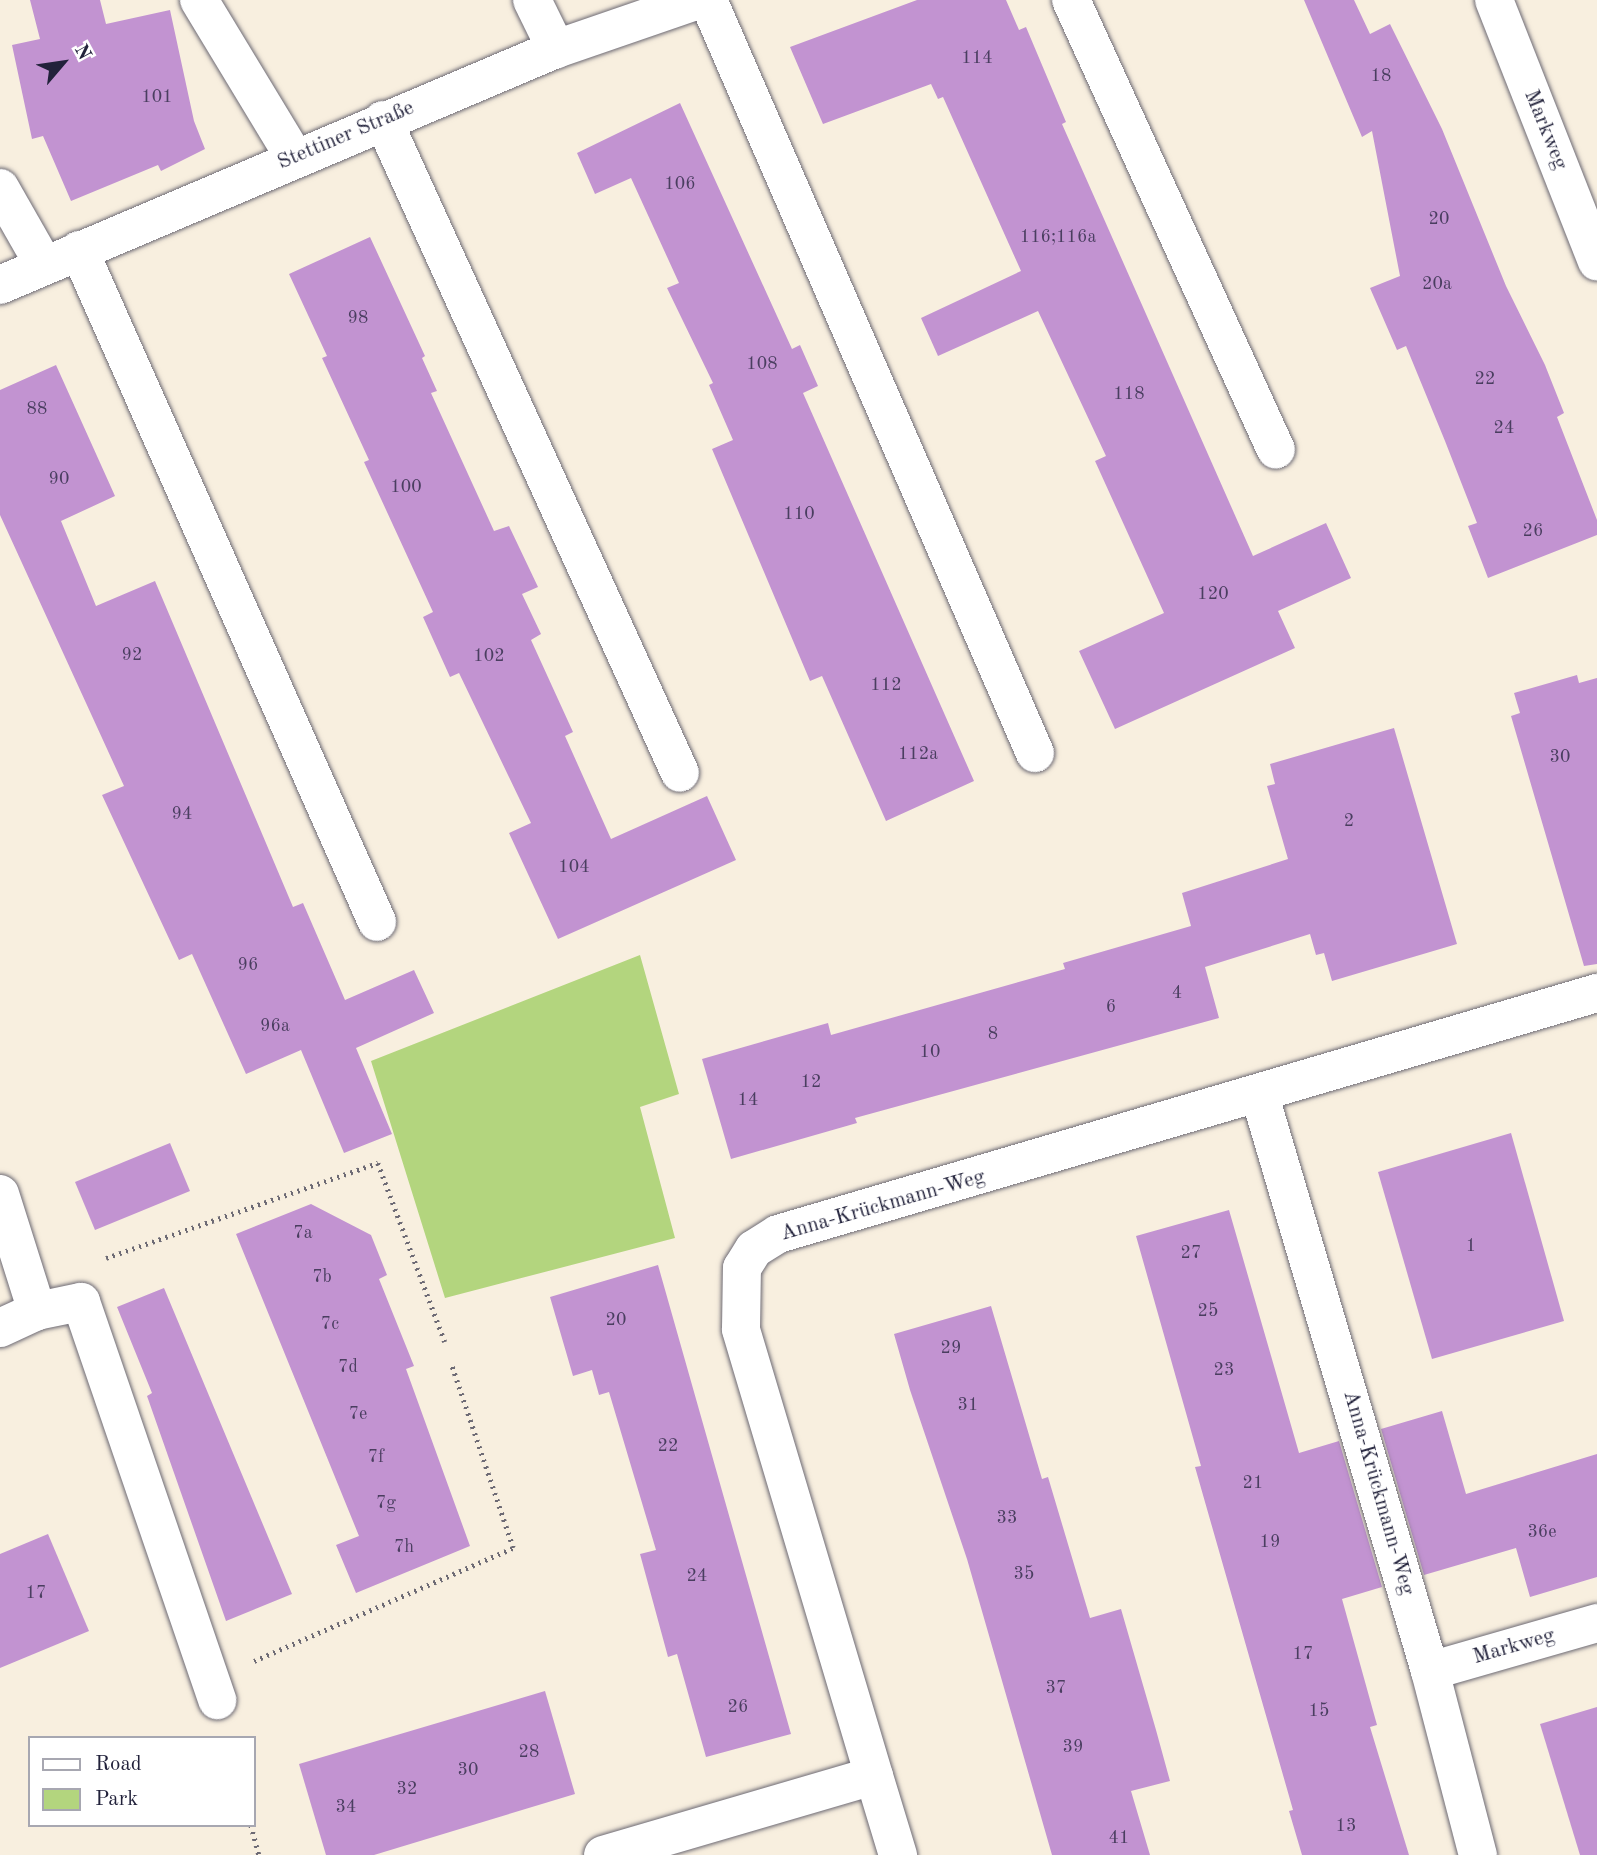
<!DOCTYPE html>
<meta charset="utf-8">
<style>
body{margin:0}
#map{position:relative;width:1597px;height:1855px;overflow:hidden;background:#f8efdf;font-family:"Old Standard TT",serif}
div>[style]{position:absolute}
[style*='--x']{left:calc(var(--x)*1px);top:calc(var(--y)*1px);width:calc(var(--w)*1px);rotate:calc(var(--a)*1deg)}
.green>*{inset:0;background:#b3d57e}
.building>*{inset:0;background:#c293d1}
.path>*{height:4.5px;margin-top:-2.25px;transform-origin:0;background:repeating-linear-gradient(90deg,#6d6a74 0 2px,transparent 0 7px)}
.roads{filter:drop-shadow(0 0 2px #6d6a74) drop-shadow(0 0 2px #6d6a74)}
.minor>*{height:38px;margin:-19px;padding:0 19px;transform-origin:19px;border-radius:19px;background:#fff}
span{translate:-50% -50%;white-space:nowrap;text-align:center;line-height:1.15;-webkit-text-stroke:5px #fff;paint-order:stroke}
.number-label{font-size:18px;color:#4a3e60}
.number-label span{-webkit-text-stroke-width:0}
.street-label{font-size:21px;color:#22223b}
.legend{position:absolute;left:28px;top:1736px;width:228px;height:91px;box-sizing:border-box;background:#fff;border:2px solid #a7a7b1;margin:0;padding:9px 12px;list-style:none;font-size:21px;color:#22223b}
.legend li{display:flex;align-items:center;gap:14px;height:35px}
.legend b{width:35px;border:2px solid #a7a7b1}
.north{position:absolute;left:28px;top:28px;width:70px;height:70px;-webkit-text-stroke:5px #fff;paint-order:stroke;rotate:61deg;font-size:19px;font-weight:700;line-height:28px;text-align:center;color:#22223b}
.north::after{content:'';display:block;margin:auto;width:24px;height:32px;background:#22223b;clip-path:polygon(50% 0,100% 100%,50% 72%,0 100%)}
</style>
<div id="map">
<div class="green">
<i style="clip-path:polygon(640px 955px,679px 1094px,640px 1107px,675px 1238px,445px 1298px,371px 1061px)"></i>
</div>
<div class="building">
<i style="clip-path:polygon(30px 0,100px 0,106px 24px,170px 10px,194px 121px,205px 149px,161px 171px,158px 165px,71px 201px,43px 136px,32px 139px,12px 45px,40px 39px)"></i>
<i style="clip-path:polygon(917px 0,1006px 0,1019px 30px,1026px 27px,1066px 122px,1062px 124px,1253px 556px,1326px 523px,1351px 578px,1278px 611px,1295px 648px,1115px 729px,1079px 651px,1164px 613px,1095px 461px,1106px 456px,1038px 311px,938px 356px,921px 318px,1021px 271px,943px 97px,938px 99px,931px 84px,823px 124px,790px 47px)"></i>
<i style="clip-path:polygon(1304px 0,1354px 0,1370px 34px,1390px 24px,1442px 129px,1506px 286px,1545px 365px,1564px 413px,1557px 417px,1597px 520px,1597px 535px,1488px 578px,1468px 526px,1477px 523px,1445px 441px,1406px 346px,1397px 350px,1370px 288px,1400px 276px,1372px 131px,1362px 137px)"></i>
<i style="clip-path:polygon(680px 103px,792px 349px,800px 345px,818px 386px,803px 393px,974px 781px,886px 821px,822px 676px,810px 681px,712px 449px,733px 440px,709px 385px,713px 383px,667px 288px,679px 283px,631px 178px,595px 194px,577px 153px)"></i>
<i style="clip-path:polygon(370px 237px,425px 356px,422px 358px,437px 391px,431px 393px,494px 531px,509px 526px,538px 587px,522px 594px,541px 634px,531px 640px,573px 732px,565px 736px,611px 839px,707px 796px,736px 860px,558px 939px,509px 833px,531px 823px,459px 673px,450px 677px,423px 617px,433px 612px,364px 462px,369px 460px,322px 358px,327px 356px,289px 274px)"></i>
<i style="clip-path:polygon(56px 365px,115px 496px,61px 521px,96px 606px,155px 581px,293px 907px,303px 903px,345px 1000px,414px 970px,434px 1013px,356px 1048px,392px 1134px,344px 1153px,301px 1050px,246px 1074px,192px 954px,179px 960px,102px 795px,124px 786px,0 515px,0 390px)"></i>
<i style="clip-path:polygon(1577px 675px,1579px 683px,1597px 678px,1597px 964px,1584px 966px,1511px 716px,1520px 713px,1514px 693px)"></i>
<i style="clip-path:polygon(1394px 728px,1457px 944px,1332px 981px,1324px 953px,1316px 955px,1310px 934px,1205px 967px,1219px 1018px,855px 1118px,857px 1123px,731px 1159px,702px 1059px,828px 1023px,831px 1035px,1065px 969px,1063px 963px,1191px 926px,1182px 893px,1288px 859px,1267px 786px,1275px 784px,1270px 764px)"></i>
<i style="clip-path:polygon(1511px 1133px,1564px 1321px,1432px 1359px,1378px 1172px)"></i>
<i style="clip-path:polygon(170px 1143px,190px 1191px,95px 1230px,75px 1182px)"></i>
<i style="clip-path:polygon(311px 1204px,371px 1235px,387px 1275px,379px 1279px,414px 1366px,406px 1369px,470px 1546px,356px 1593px,336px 1545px,359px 1536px,236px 1234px)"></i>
<i style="clip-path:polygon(1229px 1210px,1299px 1453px,1339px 1441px,1382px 1587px,1342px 1599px,1377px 1725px,1370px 1727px,1409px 1855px,1302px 1855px,1289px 1811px,1293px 1810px,1195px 1467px,1201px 1466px,1136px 1236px)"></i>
<i style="clip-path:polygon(658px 1265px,791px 1734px,706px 1757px,677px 1654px,668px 1657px,640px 1554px,656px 1550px,609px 1392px,599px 1395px,592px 1370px,573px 1376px,550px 1297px)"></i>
<i style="clip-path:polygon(164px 1288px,292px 1594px,226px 1621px,147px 1396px,152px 1393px,117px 1307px)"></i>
<i style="clip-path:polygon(991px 1306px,1042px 1479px,1048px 1477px,1090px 1618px,1121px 1609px,1156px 1730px,1170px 1781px,1131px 1791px,1150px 1855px,1052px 1855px,967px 1559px,910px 1390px,894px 1334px)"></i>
<i style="clip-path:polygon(1442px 1411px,1466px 1494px,1597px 1454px,1597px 1577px,1530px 1597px,1516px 1548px,1424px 1575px,1381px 1429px)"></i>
<i style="clip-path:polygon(48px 1534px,89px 1631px,0 1668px,0 1554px)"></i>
<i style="clip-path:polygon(545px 1691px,575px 1794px,374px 1855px,326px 1855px,299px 1764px)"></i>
<i style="clip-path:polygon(1597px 1707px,1597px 1855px,1580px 1855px,1540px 1724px)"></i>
</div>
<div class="path">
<i style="--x:106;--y:1258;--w:288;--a:-19.3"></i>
<i style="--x:378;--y:1163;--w:191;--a:69.5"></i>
<i style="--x:254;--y:1661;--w:283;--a:-23.6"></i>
<i style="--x:513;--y:1548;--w:194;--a:-108.6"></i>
<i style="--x:251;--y:1825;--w:31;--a:75"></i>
</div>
<div class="roads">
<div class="minor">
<i style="--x:199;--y:0;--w:184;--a:58.8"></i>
<i style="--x:532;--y:0;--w:55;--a:63.9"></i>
<i style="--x:708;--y:0;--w:821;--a:66.53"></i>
<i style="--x:1071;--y:0;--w:494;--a:65.5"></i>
<i style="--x:1494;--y:0;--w:281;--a:68.5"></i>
<i style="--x:383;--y:120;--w:717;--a:65.54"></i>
<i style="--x:0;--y:188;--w:89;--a:60.3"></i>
<i style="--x:79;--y:250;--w:735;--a:66.08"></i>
<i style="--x:0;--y:285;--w:604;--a:-23"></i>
<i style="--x:556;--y:49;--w:150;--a:-19"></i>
<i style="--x:1259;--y:1093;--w:603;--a:73.52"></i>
<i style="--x:1430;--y:1671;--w:190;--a:75.4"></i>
<i style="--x:0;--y:1194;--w:123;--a:72.5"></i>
<i style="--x:37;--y:1311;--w:41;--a:155.3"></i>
<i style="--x:37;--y:1311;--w:45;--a:-11.6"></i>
<i style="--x:81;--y:1302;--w:421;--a:71.1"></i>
<i style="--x:1430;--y:1671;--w:174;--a:-16"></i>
<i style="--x:874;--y:1776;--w:83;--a:73.1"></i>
<i style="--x:603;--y:1855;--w:282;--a:-16.3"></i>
<i style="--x:874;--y:1776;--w:466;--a:-106.6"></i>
<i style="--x:741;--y:1329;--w:61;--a:-89.1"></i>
<i style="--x:742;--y:1268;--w:22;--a:-58"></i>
<i style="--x:754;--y:1249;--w:28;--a:-32"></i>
<i style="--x:778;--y:1234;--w:854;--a:-16.4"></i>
</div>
</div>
<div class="number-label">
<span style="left:977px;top:58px">114</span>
<span style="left:1381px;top:76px">18</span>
<span style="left:157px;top:97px">101</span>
<span style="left:680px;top:184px">106</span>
<span style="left:1439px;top:219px">20</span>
<span style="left:1058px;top:237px">116;116a</span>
<span style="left:1437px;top:284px">20a</span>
<span style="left:358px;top:318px">98</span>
<span style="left:762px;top:364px">108</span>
<span style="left:1485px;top:379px">22</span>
<span style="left:1129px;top:394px">118</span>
<span style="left:37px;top:409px">88</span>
<span style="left:1504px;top:428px">24</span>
<span style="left:59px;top:479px">90</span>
<span style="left:406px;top:487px">100</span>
<span style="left:799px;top:514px">110</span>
<span style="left:1533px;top:531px">26</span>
<span style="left:1213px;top:594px">120</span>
<span style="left:132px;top:655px">92</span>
<span style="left:489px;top:656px">102</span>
<span style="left:886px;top:685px">112</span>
<span style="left:918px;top:754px">112a</span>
<span style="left:1560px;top:757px">30</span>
<span style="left:182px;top:814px">94</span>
<span style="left:1349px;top:821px">2</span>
<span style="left:574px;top:867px">104</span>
<span style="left:248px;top:965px">96</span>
<span style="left:1177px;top:993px">4</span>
<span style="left:1111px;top:1007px">6</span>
<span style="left:275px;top:1026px">96a</span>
<span style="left:993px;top:1034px">8</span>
<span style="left:930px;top:1052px">10</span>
<span style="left:811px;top:1082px">12</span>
<span style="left:748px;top:1100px">14</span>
<span style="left:303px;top:1233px">7a</span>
<span style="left:1471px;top:1246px">1</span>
<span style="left:1191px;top:1253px">27</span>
<span style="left:322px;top:1277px">7b</span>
<span style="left:1208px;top:1311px">25</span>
<span style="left:616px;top:1320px">20</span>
<span style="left:330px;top:1324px">7c</span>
<span style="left:951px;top:1348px">29</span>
<span style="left:348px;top:1367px">7d</span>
<span style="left:1224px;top:1370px">23</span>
<span style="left:968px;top:1405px">31</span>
<span style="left:358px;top:1414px">7e</span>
<span style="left:668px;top:1446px">22</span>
<span style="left:376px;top:1457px">7f</span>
<span style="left:1253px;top:1483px">21</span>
<span style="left:386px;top:1503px">7g</span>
<span style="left:1007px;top:1518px">33</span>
<span style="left:1542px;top:1532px">36e</span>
<span style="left:1270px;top:1542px">19</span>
<span style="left:404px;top:1547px">7h</span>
<span style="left:1024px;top:1574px">35</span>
<span style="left:697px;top:1576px">24</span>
<span style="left:36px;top:1593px">17</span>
<span style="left:1303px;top:1654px">17</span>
<span style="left:1056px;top:1688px">37</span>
<span style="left:738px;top:1707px">26</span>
<span style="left:1319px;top:1711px">15</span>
<span style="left:1073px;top:1747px">39</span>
<span style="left:529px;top:1752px">28</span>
<span style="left:468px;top:1770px">30</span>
<span style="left:407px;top:1789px">32</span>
<span style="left:346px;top:1807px">34</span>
<span style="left:1346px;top:1826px">13</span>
<span style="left:1119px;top:1838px">41</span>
</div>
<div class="street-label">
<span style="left:1545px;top:130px;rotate:68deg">Markweg</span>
<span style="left:346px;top:136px;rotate:-23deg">Stettiner Straße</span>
<span style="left:883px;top:1206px;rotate:-16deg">Anna-Krückmann-Weg</span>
<span style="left:1378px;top:1493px;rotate:74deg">Anna-Krückmann-Weg</span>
<span style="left:1514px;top:1647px;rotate:-16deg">Markweg</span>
</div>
<ul class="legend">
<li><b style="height:9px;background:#fff"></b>Road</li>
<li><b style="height:19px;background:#b3d57e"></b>Park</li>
</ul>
<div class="north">N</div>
</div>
